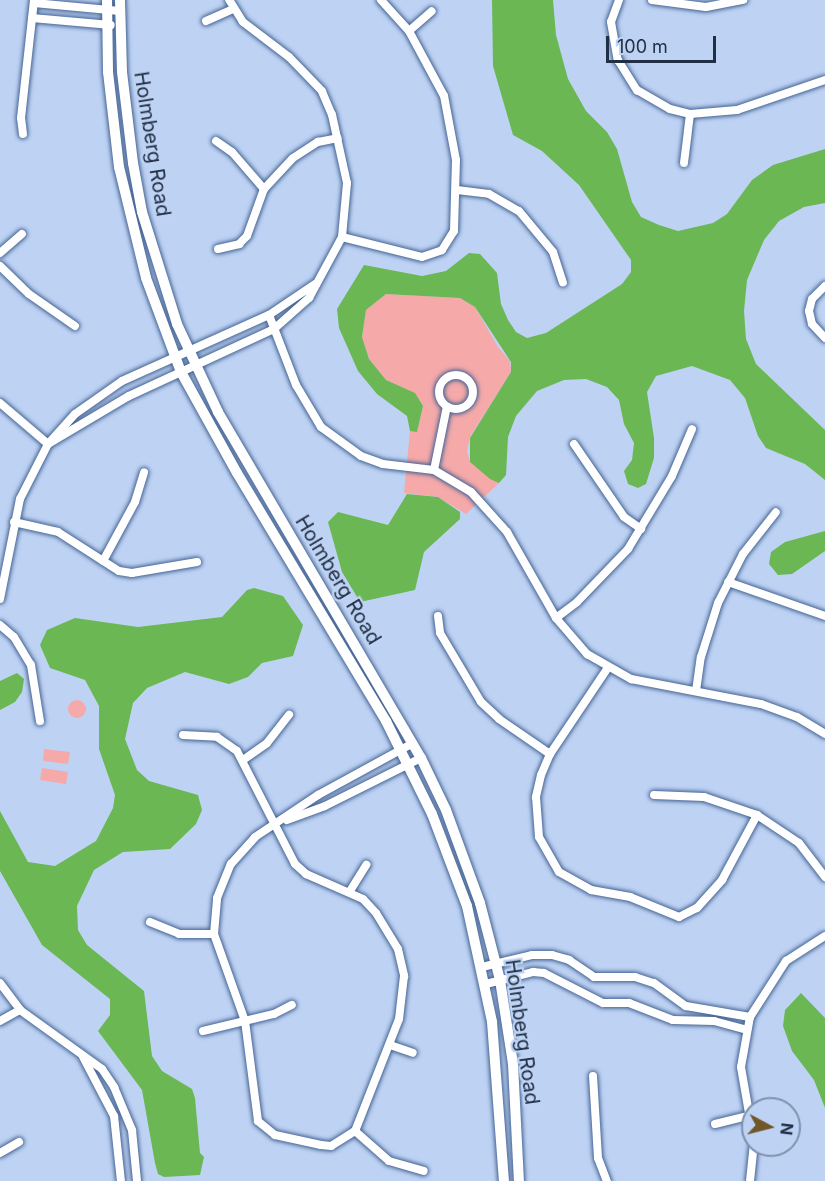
<!DOCTYPE html>
<style>
body{margin:0}
#map{position:relative;width:825px;height:1181px;overflow:hidden;background:#bed3f4;font-family:Inter,sans-serif}
div>[style]{position:absolute}
[style*='--x']{left:calc(var(--x)*1px);top:calc(var(--y)*1px);width:calc(var(--w)*1px);rotate:calc(var(--a)*1deg)}
.green>*{inset:0;background:#f5a9a9}
.round{border-radius:50%}
.water>*{inset:0;background:#6ab754}
.roads{filter:drop-shadow(0 0 2px #456494) drop-shadow(0 0 2px #456494)}
.street>*{height:8px;margin:-4px;padding:0 4px;transform-origin:4px;border-radius:4px;background:#fff}
.street>.ring{margin:-4px;padding:0;box-sizing:content-box;background:none;border:8px solid #fff;border-radius:50%}
.secondary>*{height:10px;margin:-5px;padding:0 5px;transform-origin:5px;border-radius:5px;background:#fff}
span{translate:-50% -50%;white-space:nowrap;text-align:center;line-height:1.15;-webkit-text-stroke:4.5px #bed3f4;paint-order:stroke}
.street-label{font-size:20px;color:#212f44}
.north{position:absolute;left:741px;top:1097px;width:60px;height:60px;box-sizing:border-box;background:#bed3f4;border:2px solid #7f91ae;border-radius:50%;rotate:97deg;font-size:16px;font-weight:700;line-height:24px;text-align:center;color:#212f44}
.north::after{content:'';display:block;margin:auto;width:21px;height:27px;background:#715729;clip-path:polygon(50% 0,100% 100%,50% 72%,0 100%)}
.scale{position:absolute;left:606px;top:36px;width:110px;height:27px;box-sizing:border-box;border:3px solid #212f44;border-top:0;padding-left:8px;font-size:18px;line-height:21px;white-space:nowrap;color:#212f44;-webkit-text-stroke:4px #bed3f4;paint-order:stroke}
</style>
<div id="map">
<div class="green">
<i style="clip-path:polygon(386px 294px,460px 298px,475px 307px,498px 347px,510px 361px,511px 372px,470px 437px,467px 451px,470px 462px,499px 483px,466px 514px,438px 497px,404px 493px,410px 431px,417px 431px,423px 406px,414px 393px,386px 380px,369px 359px,362px 337px,366px 310px)"></i>
<i class="round" style="left:68px;top:700px;width:18px;height:18px"></i>
<i style="clip-path:polygon(44px 749px,70px 752px,68px 764px,43px 761px)"></i>
<i style="clip-path:polygon(42px 768px,68px 772px,66px 784px,40px 780px)"></i>
</div>
<div class="water">
<i style="clip-path:polygon(492px 0,553px 0,556px 35px,568px 79px,586px 111px,607px 132px,617px 149px,632px 202px,641px 217px,659px 225px,678px 231px,713px 223px,727px 214px,752px 180px,773px 165px,825px 149px,825px 203px,804px 207px,779px 221px,764px 240px,747px 280px,744px 311px,746px 339px,756px 364px,825px 430px,825px 480px,805px 464px,766px 448px,758px 436px,745px 398px,730px 380px,692px 366px,656px 376px,647px 392px,654px 438px,654px 458px,646px 484px,638px 488px,628px 484px,624px 471px,632px 460px,634px 443px,624px 424px,619px 400px,607px 387px,586px 379px,564px 380px,537px 391px,516px 416px,508px 437px,506px 475px,499px 483px,490px 479px,470px 462px,470px 438px,511px 372px,511px 362px,475px 307px,460px 298px,386px 294px,366px 310px,362px 337px,369px 359px,386px 380px,415px 393px,423px 406px,417px 432px,410px 431px,407px 416px,377px 394px,358px 371px,339px 328px,337px 309px,364px 265px,422px 276px,446px 271px,469px 253px,480px 254px,497px 273px,501px 304px,508px 320px,516px 332px,527px 338px,546px 333px,622px 284px,631px 272px,631px 260px,579px 185px,542px 151px,513px 135px,493px 66px)"></i>
<i style="clip-path:polygon(407px 494px,438px 497px,460px 512px,460px 519px,424px 552px,415px 590px,360px 602px,342px 572px,328px 522px,338px 512px,388px 525px)"></i>
<i style="clip-path:polygon(825px 531px,825px 551px,792px 574px,778px 575px,769px 564px,771px 552px,785px 542px)"></i>
<i style="clip-path:polygon(254px 588px,283px 596px,303px 625px,293px 656px,262px 663px,248px 677px,229px 684px,185px 672px,147px 688px,133px 703px,125px 739px,137px 770px,149px 781px,198px 795px,202px 810px,196px 824px,170px 849px,123px 852px,94px 870px,77px 906px,78px 930px,87px 945px,144px 991px,152px 1056px,162px 1071px,192px 1089px,195px 1098px,200px 1153px,204px 1157px,200px 1175px,164px 1177px,158px 1174px,155px 1163px,142px 1090px,98px 1031px,110px 1015px,110px 999px,42px 945px,0 871px,0 811px,28px 862px,55px 866px,96px 841px,113px 808px,115px 795px,99px 749px,99px 706px,85px 680px,50px 668px,40px 645px,47px 630px,75px 618px,138px 627px,222px 617px,247px 590px)"></i>
<i style="clip-path:polygon(17px 673px,24px 679px,22px 692px,15px 702px,0 710px,0 681px)"></i>
<i style="clip-path:polygon(801px 993px,825px 1018px,825px 1108px,814px 1080px,792px 1051px,783px 1026px,785px 1010px)"></i>
</div>
<div class="roads">
<div class="street">
<i style="--x:619;--y:0;--w:23;--a:110"></i>
<i style="--x:611;--y:22;--w:39;--a:80"></i>
<i style="--x:618;--y:60;--w:36;--a:58"></i>
<i style="--x:637;--y:90;--w:38;--a:30"></i>
<i style="--x:670;--y:109;--w:21;--a:14"></i>
<i style="--x:690;--y:114;--w:47;--a:-4.9"></i>
<i style="--x:737;--y:110;--w:93;--a:-18.8"></i>
<i style="--x:652;--y:0;--w:54;--a:7.4"></i>
<i style="--x:706;--y:7;--w:38;--a:-11"></i>
<i style="--x:34;--y:3;--w:86;--a:5.3"></i>
<i style="--x:32;--y:18;--w:79;--a:5.1"></i>
<i style="--x:206;--y:21;--w:30;--a:-24"></i>
<i style="--x:409;--y:31;--w:30;--a:-41"></i>
<i style="--x:23;--y:134;--w:16;--a:-97"></i>
<i style="--x:21;--y:118;--w:119;--a:-83.7"></i>
<i style="--x:216;--y:141;--w:19;--a:35"></i>
<i style="--x:232;--y:152;--w:49;--a:49.1"></i>
<i style="--x:684;--y:163;--w:49;--a:-83"></i>
<i style="--x:457;--y:190;--w:32;--a:7"></i>
<i style="--x:489;--y:194;--w:34;--a:30"></i>
<i style="--x:519;--y:211;--w:53;--a:50.3"></i>
<i style="--x:553;--y:252;--w:32;--a:72"></i>
<i style="--x:342;--y:237;--w:82;--a:14"></i>
<i style="--x:422;--y:257;--w:21;--a:-19"></i>
<i style="--x:442;--y:250;--w:22;--a:-58"></i>
<i style="--x:454;--y:231;--w:71;--a:-88.4"></i>
<i style="--x:456;--y:160;--w:65;--a:-100.6"></i>
<i style="--x:444;--y:96;--w:74;--a:-118.3"></i>
<i style="--x:409;--y:31;--w:42;--a:-132.1"></i>
<i style="--x:218;--y:249;--w:22;--a:-13"></i>
<i style="--x:239;--y:244;--w:11;--a:-45"></i>
<i style="--x:247;--y:236;--w:50;--a:-70.1"></i>
<i style="--x:264;--y:189;--w:42;--a:-46.9"></i>
<i style="--x:293;--y:158;--w:30;--a:-33"></i>
<i style="--x:318;--y:142;--w:20;--a:-11"></i>
<i style="--x:0;--y:253;--w:29;--a:-41"></i>
<i style="--x:0;--y:266;--w:40;--a:44"></i>
<i style="--x:29;--y:294;--w:56;--a:34.8"></i>
<i style="--x:825;--y:286;--w:18;--a:135"></i>
<i style="--x:812;--y:299;--w:12;--a:104"></i>
<i style="--x:809;--y:311;--w:13;--a:77"></i>
<i style="--x:812;--y:324;--w:19;--a:47"></i>
<i style="--x:269;--y:315;--w:75;--a:68.9"></i>
<i style="--x:296;--y:385;--w:49;--a:59.2"></i>
<i style="--x:321;--y:427;--w:49;--a:35.9"></i>
<i style="--x:361;--y:456;--w:23;--a:20"></i>
<i style="--x:383;--y:464;--w:51;--a:6.7"></i>
<i style="--x:434;--y:470;--w:43;--a:30.7"></i>
<i style="--x:471;--y:492;--w:54;--a:48"></i>
<i style="--x:507;--y:532;--w:99;--a:60.3"></i>
<i style="--x:556;--y:618;--w:48;--a:49.3"></i>
<i style="--x:587;--y:654;--w:51;--a:29.6"></i>
<i style="--x:631;--y:679;--w:132;--a:10.9"></i>
<i style="--x:761;--y:704;--w:38;--a:20"></i>
<i style="--x:797;--y:717;--w:33;--a:31"></i>
<i class="ring" style="left:439px;top:375px;width:26px;height:26px"></i>
<i style="--x:0;--y:403;--w:63;--a:40.5"></i>
<i style="--x:48;--y:444;--w:94;--a:-30.7"></i>
<i style="--x:129;--y:396;--w:160;--a:-24.8"></i>
<i style="--x:274;--y:329;--w:47;--a:-41.5"></i>
<i style="--x:309;--y:298;--w:69;--a:-61.6"></i>
<i style="--x:342;--y:237;--w:54;--a:-84.7"></i>
<i style="--x:347;--y:183;--w:70;--a:-102.4"></i>
<i style="--x:332;--y:115;--w:26;--a:-113"></i>
<i style="--x:322;--y:91;--w:47;--a:-134.1"></i>
<i style="--x:289;--y:57;--w:58;--a:-142.7"></i>
<i style="--x:243;--y:22;--w:26;--a:-122"></i>
<i style="--x:574;--y:444;--w:88;--a:55.6"></i>
<i style="--x:624;--y:517;--w:21;--a:35"></i>
<i style="--x:434;--y:470;--w:65;--a:-78.5"></i>
<i style="--x:14;--y:522;--w:45;--a:12.8"></i>
<i style="--x:58;--y:532;--w:72;--a:32.6"></i>
<i style="--x:119;--y:571;--w:13;--a:9"></i>
<i style="--x:132;--y:573;--w:66;--a:-9.6"></i>
<i style="--x:103;--y:561;--w:67;--a:-61.5"></i>
<i style="--x:135;--y:502;--w:31;--a:-73"></i>
<i style="--x:728;--y:582;--w:103;--a:19.3"></i>
<i style="--x:0;--y:599;--w:102;--a:-78.7"></i>
<i style="--x:20;--y:499;--w:62;--a:-63"></i>
<i style="--x:48;--y:444;--w:40;--a:-48"></i>
<i style="--x:75;--y:414;--w:57;--a:-35.1"></i>
<i style="--x:122;--y:381;--w:161;--a:-24.2"></i>
<i style="--x:269;--y:315;--w:55;--a:-34"></i>
<i style="--x:438;--y:616;--w:17;--a:83"></i>
<i style="--x:440;--y:633;--w:80;--a:59.3"></i>
<i style="--x:481;--y:702;--w:25;--a:43"></i>
<i style="--x:499;--y:719;--w:62;--a:34.5"></i>
<i style="--x:556;--y:618;--w:26;--a:-37"></i>
<i style="--x:577;--y:602;--w:74;--a:-46.1"></i>
<i style="--x:628;--y:549;--w:85;--a:-58.9"></i>
<i style="--x:672;--y:476;--w:51;--a:-66.9"></i>
<i style="--x:0;--y:625;--w:18;--a:41"></i>
<i style="--x:14;--y:637;--w:33;--a:59"></i>
<i style="--x:31;--y:665;--w:57;--a:80.9"></i>
<i style="--x:607;--y:669;--w:102;--a:123.8"></i>
<i style="--x:550;--y:754;--w:23;--a:113"></i>
<i style="--x:541;--y:775;--w:23;--a:103"></i>
<i style="--x:536;--y:797;--w:40;--a:85.7"></i>
<i style="--x:539;--y:837;--w:40;--a:60.3"></i>
<i style="--x:559;--y:872;--w:37;--a:29"></i>
<i style="--x:591;--y:890;--w:40;--a:10"></i>
<i style="--x:630;--y:897;--w:53;--a:22.2"></i>
<i style="--x:679;--y:917;--w:20;--a:-27"></i>
<i style="--x:697;--y:908;--w:38;--a:-48"></i>
<i style="--x:722;--y:880;--w:74;--a:-61.7"></i>
<i style="--x:696;--y:691;--w:34;--a:-82"></i>
<i style="--x:701;--y:657;--w:57;--a:-72.5"></i>
<i style="--x:718;--y:603;--w:55;--a:-63"></i>
<i style="--x:743;--y:554;--w:53;--a:-51.8"></i>
<i style="--x:183;--y:735;--w:34;--a:3"></i>
<i style="--x:217;--y:737;--w:24;--a:35"></i>
<i style="--x:237;--y:751;--w:127;--a:62.8"></i>
<i style="--x:295;--y:864;--w:15;--a:42"></i>
<i style="--x:306;--y:874;--w:62;--a:23.7"></i>
<i style="--x:363;--y:899;--w:19;--a:47"></i>
<i style="--x:376;--y:913;--w:42;--a:58.6"></i>
<i style="--x:398;--y:949;--w:28;--a:77"></i>
<i style="--x:404;--y:976;--w:43;--a:96.6"></i>
<i style="--x:399;--y:1019;--w:120;--a:111.4"></i>
<i style="--x:243;--y:760;--w:29;--a:-35"></i>
<i style="--x:267;--y:743;--w:36;--a:-52"></i>
<i style="--x:654;--y:795;--w:50;--a:2.3"></i>
<i style="--x:704;--y:797;--w:56;--a:18.8"></i>
<i style="--x:757;--y:815;--w:50;--a:33.7"></i>
<i style="--x:799;--y:843;--w:43;--a:52.6"></i>
<i style="--x:287;--y:820;--w:40;--a:-20.2"></i>
<i style="--x:325;--y:806;--w:107;--a:-26.6"></i>
<i style="--x:350;--y:891;--w:31;--a:-58"></i>
<i style="--x:150;--y:922;--w:31;--a:22"></i>
<i style="--x:179;--y:934;--w:35;--a:0"></i>
<i style="--x:482;--y:967;--w:51;--a:-13.5"></i>
<i style="--x:532;--y:955;--w:20;--a:0"></i>
<i style="--x:552;--y:955;--w:18;--a:16"></i>
<i style="--x:569;--y:960;--w:30;--a:34"></i>
<i style="--x:594;--y:977;--w:41;--a:0"></i>
<i style="--x:635;--y:977;--w:20;--a:18"></i>
<i style="--x:654;--y:983;--w:39;--a:36"></i>
<i style="--x:686;--y:1006;--w:65;--a:9.8"></i>
<i style="--x:0;--y:983;--w:34;--a:53"></i>
<i style="--x:20;--y:1010;--w:101;--a:35.7"></i>
<i style="--x:102;--y:1069;--w:22;--a:56"></i>
<i style="--x:114;--y:1087;--w:47;--a:67.3"></i>
<i style="--x:132;--y:1130;--w:51;--a:84.4"></i>
<i style="--x:486;--y:984;--w:49;--a:-14.3"></i>
<i style="--x:533;--y:972;--w:11;--a:5"></i>
<i style="--x:544;--y:973;--w:66;--a:27"></i>
<i style="--x:603;--y:1003;--w:26;--a:0"></i>
<i style="--x:629;--y:1003;--w:47;--a:21.1"></i>
<i style="--x:673;--y:1020;--w:41;--a:1.4"></i>
<i style="--x:714;--y:1021;--w:34;--a:15"></i>
<i style="--x:0;--y:1021;--w:23;--a:-29"></i>
<i style="--x:203;--y:1031;--w:73;--a:-13.5"></i>
<i style="--x:274;--y:1014;--w:20;--a:-27"></i>
<i style="--x:390;--y:1045;--w:24;--a:19"></i>
<i style="--x:83;--y:1057;--w:67;--a:62.3"></i>
<i style="--x:114;--y:1116;--w:65;--a:83.9"></i>
<i style="--x:593;--y:1076;--w:82;--a:86.5"></i>
<i style="--x:598;--y:1158;--w:25;--a:69"></i>
<i style="--x:715;--y:1124;--w:33;--a:-14"></i>
<i style="--x:355;--y:1131;--w:28;--a:148"></i>
<i style="--x:331;--y:1146;--w:10;--a:-174"></i>
<i style="--x:321;--y:1145;--w:47;--a:-167.7"></i>
<i style="--x:275;--y:1135;--w:22;--a:-141"></i>
<i style="--x:258;--y:1121;--w:101;--a:-97.4"></i>
<i style="--x:245;--y:1021;--w:92;--a:-109.6"></i>
<i style="--x:214;--y:934;--w:36;--a:-85"></i>
<i style="--x:217;--y:898;--w:37;--a:-68"></i>
<i style="--x:231;--y:864;--w:36;--a:-48"></i>
<i style="--x:255;--y:837;--w:76;--a:-33.7"></i>
<i style="--x:318;--y:795;--w:108;--a:-28.7"></i>
<i style="--x:355;--y:1131;--w:45;--a:41.4"></i>
<i style="--x:389;--y:1161;--w:36;--a:16"></i>
<i style="--x:753;--y:1136;--w:70;--a:-99.9"></i>
<i style="--x:741;--y:1067;--w:51;--a:-79.8"></i>
<i style="--x:750;--y:1017;--w:67;--a:-57.3"></i>
<i style="--x:786;--y:961;--w:46;--a:-32.7"></i>
<i style="--x:0;--y:1153;--w:22;--a:-30"></i>
<i style="--x:750;--y:1181;--w:36;--a:-84"></i>
</div>
<div class="secondary">
<i style="--x:107;--y:0;--w:72;--a:89.2"></i>
<i style="--x:108;--y:72;--w:96;--a:83.4"></i>
<i style="--x:119;--y:167;--w:114;--a:76.3"></i>
<i style="--x:146;--y:278;--w:100;--a:69.6"></i>
<i style="--x:181;--y:372;--w:115;--a:61"></i>
<i style="--x:237;--y:473;--w:289;--a:59"></i>
<i style="--x:386;--y:721;--w:104;--a:63.7"></i>
<i style="--x:432;--y:814;--w:98;--a:69.2"></i>
<i style="--x:467;--y:906;--w:119;--a:77.8"></i>
<i style="--x:492;--y:1022;--w:159;--a:85.7"></i>
<i style="--x:120;--y:0;--w:72;--a:88.4"></i>
<i style="--x:122;--y:72;--w:92;--a:83.1"></i>
<i style="--x:133;--y:163;--w:50;--a:79.6"></i>
<i style="--x:142;--y:212;--w:117;--a:72.6"></i>
<i style="--x:177;--y:324;--w:97;--a:65"></i>
<i style="--x:218;--y:412;--w:401;--a:59.6"></i>
<i style="--x:421;--y:758;--w:58;--a:64.3"></i>
<i style="--x:446;--y:810;--w:99;--a:69.9"></i>
<i style="--x:480;--y:903;--w:80;--a:75.4"></i>
<i style="--x:500;--y:980;--w:85;--a:81.2"></i>
<i style="--x:513;--y:1064;--w:117;--a:87.1"></i>
</div>
</div>
<div class="street-label">
<span style="left:152px;top:144px;rotate:81deg">Holmberg Road</span>
<span style="left:338px;top:580px;rotate:59deg">Holmberg Road</span>
<span style="left:522px;top:1032px;rotate:82deg">Holmberg Road</span>
</div>
<div class="north">N</div>
<div class="scale">100 m</div>
</div>
